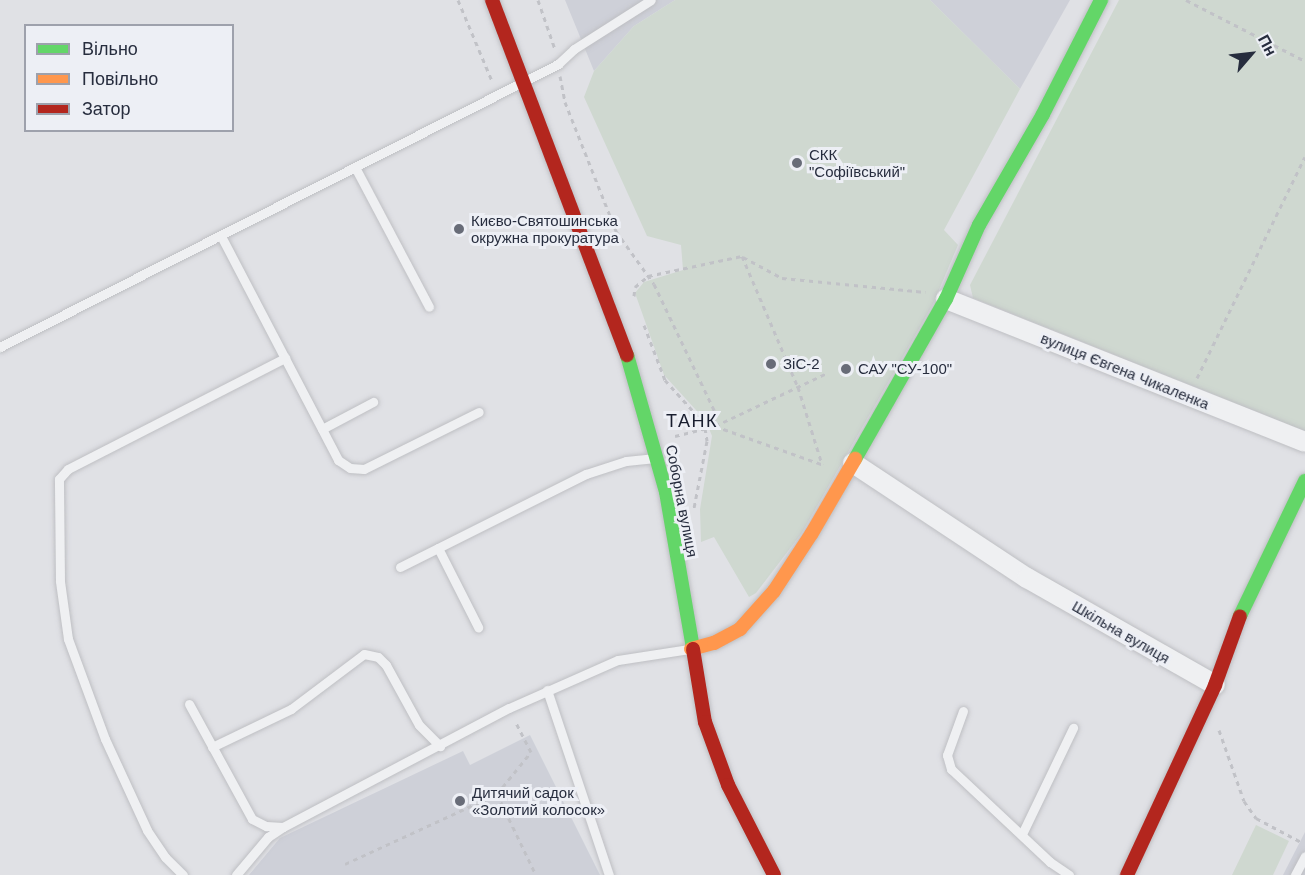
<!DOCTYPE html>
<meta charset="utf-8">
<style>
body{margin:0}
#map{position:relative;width:1305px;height:875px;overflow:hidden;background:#e0e1e5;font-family:Helvetica,sans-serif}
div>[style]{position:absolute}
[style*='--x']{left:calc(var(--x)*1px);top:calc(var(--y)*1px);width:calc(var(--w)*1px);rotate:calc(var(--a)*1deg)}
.built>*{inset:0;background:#ced0d8}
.green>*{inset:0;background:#cfd8d0}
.path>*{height:3px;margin-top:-1.5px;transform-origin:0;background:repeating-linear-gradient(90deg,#c1c2c7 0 4.5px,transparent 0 9px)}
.roads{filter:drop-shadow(0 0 2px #bebfc3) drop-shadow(0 0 2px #bebfc3)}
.lane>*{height:9px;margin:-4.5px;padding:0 4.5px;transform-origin:4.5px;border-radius:4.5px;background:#eff0f2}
.street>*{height:20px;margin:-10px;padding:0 10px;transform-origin:10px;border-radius:10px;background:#eff0f2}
.fast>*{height:14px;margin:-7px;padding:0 7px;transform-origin:7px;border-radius:7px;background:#63d668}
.slow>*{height:14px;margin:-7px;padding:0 7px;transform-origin:7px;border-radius:7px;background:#ff974d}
.jam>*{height:14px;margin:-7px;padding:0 7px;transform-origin:7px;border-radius:7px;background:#b3261e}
.dots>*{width:16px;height:16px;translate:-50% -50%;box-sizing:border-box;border:3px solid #edeff5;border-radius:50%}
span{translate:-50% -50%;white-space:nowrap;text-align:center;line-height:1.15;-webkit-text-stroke:6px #edeff5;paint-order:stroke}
.poi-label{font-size:15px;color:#272d3e}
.left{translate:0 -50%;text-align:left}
.street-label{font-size:15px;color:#272d3e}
.quarter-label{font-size:18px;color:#191e2f;letter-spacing:1.5px}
.legend{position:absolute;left:24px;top:24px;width:210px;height:108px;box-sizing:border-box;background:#edeff5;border:2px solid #9ea1ac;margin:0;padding:8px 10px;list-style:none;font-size:18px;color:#272d3e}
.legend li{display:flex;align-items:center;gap:12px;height:30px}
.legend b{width:30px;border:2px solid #9ea1ac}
.north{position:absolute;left:1221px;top:24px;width:60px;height:60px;-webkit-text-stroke:4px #edeff5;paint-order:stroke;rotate:62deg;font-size:16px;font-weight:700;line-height:24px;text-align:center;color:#272d3e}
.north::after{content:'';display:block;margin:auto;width:21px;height:27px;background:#272d3e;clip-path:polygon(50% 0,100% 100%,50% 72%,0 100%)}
</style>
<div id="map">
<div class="built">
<i style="clip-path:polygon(565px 0,675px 0,634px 26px,594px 71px)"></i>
<i style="clip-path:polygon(930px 0,1070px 0,1020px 89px)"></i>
<i style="clip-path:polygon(530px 735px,600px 875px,249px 875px,280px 838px,463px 751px,470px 765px)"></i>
<i style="clip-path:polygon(1305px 832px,1305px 875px,1283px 875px)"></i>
</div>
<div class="green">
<i style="clip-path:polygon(675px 0,930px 0,1020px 89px,944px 230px,958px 245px,933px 304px,801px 534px,756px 593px,749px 597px,714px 537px,701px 542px,700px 509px,712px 436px,706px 421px,664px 375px,635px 293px,644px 282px,683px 270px,681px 245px,647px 236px,584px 97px,594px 71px,634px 26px)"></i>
<i style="clip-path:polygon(1119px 0,1305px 0,1305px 431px,973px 298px,970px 285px)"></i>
<i style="clip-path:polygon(1256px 825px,1289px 841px,1273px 875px,1232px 875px)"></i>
</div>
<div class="path">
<i style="--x:458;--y:0;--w:88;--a:67.2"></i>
<i style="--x:538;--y:0;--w:52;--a:70.9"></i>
<i style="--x:1186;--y:0;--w:134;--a:27.1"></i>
<i style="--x:560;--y:76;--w:26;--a:79"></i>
<i style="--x:565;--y:102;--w:139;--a:68.4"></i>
<i style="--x:616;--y:231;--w:65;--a:54.4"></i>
<i style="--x:654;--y:284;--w:140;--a:64.5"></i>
<i style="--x:714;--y:410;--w:16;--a:86"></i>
<i style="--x:715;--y:426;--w:116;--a:19.7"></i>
<i style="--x:743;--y:257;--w:44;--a:28.3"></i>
<i style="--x:782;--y:278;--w:144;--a:5.6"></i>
<i style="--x:634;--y:296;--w:9;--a:-84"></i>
<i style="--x:635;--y:287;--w:17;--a:-40"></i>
<i style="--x:648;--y:276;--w:96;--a:-12"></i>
<i style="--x:742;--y:256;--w:142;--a:66.9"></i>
<i style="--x:798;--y:387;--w:81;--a:72.7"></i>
<i style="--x:644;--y:325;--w:59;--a:69.1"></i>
<i style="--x:665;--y:380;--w:55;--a:47.9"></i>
<i style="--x:702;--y:421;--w:8;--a:67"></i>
<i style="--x:705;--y:428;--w:13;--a:81"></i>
<i style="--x:707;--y:441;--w:68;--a:101"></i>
<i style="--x:1197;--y:378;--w:246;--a:-64"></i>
<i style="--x:675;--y:436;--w:41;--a:-14"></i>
<i style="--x:715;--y:426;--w:124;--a:-25.3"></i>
<i style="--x:1219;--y:730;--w:75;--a:70.6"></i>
<i style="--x:1244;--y:801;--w:21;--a:55"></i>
<i style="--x:1256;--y:818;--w:53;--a:28"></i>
<i style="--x:497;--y:794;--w:90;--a:64.3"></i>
<i style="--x:345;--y:864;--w:167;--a:-24.7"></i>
<i style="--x:497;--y:794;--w:54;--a:-51"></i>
<i style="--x:531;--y:752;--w:35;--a:-117"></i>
</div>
<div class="roads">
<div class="lane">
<i style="--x:355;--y:167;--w:158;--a:62.1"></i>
<i style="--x:221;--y:236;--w:253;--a:62.4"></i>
<i style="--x:338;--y:460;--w:14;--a:34"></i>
<i style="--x:350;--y:468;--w:14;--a:4"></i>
<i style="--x:364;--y:469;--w:128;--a:-26.4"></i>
<i style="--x:0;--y:347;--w:626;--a:-26.89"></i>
<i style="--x:558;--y:64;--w:22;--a:-43"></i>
<i style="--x:574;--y:49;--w:91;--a:-32.5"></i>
<i style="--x:322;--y:429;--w:58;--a:-27.9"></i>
<i style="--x:438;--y:548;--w:89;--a:63.1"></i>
<i style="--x:400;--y:567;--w:208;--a:-26.6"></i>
<i style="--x:586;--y:474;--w:42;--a:-18"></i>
<i style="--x:626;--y:461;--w:27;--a:-6"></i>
<i style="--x:547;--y:690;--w:195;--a:71.5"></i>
<i style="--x:189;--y:704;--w:131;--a:61.3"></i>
<i style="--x:252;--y:819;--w:16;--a:27"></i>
<i style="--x:266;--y:826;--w:17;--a:3"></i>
<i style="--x:963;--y:711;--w:47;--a:110"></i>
<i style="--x:947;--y:755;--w:15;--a:74"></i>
<i style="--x:951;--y:769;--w:136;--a:43.2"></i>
<i style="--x:1050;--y:862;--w:23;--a:34"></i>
<i style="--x:212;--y:747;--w:88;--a:-25.7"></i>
<i style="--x:291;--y:709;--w:91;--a:-37"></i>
<i style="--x:364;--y:654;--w:14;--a:12"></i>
<i style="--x:378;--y:657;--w:11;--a:45"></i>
<i style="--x:386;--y:665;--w:68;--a:61.2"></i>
<i style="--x:419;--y:725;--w:30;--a:45"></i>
<i style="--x:1022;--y:834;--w:118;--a:-64.3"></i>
<i style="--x:183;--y:875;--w:25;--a:-135"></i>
<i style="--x:165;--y:857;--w:32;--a:-124"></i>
<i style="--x:147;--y:830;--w:100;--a:-114.8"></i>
<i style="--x:105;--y:739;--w:107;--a:-110.3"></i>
<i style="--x:68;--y:639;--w:59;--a:-97.9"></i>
<i style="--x:60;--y:581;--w:102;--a:-90.6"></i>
<i style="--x:59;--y:479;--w:13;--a:-48"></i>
<i style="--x:68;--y:469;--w:244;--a:-27.1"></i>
<i style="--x:236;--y:875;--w:50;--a:-49.9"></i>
<i style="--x:268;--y:837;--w:18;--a:-34"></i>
<i style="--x:283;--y:827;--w:255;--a:-27.8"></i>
<i style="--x:509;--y:708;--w:119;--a:-23.8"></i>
<i style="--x:618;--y:660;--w:72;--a:-8.8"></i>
<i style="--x:1295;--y:875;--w:21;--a:-62"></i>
</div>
<div class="street">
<i style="--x:946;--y:299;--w:386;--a:21.7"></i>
<i style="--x:853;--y:463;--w:209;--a:33.5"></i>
<i style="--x:1027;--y:578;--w:216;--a:29.6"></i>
</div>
<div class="fast">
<i style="--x:627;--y:355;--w:142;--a:74.1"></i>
<i style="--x:666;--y:492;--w:159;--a:80.2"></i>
<i style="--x:855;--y:459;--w:184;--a:-60.4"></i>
<i style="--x:946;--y:299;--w:81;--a:-66"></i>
<i style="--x:979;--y:225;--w:128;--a:-60"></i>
<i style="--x:1043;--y:114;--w:128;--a:-63"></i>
<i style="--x:1240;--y:616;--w:150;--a:-64.3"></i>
</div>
<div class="slow">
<i style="--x:691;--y:649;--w:24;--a:-15"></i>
<i style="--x:714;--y:643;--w:30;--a:-28"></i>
<i style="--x:740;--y:629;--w:51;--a:-48.2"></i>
<i style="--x:774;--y:591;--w:69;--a:-56.8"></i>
<i style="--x:812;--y:533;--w:86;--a:-59.8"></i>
</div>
<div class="jam">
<i style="--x:492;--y:0;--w:380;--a:69.2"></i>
<i style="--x:693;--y:649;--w:74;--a:80.7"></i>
<i style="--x:705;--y:722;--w:67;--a:69.9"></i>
<i style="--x:728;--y:785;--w:101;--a:62.9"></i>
<i style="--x:1127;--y:875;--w:209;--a:-65.1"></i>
<i style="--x:1215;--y:685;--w:73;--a:-70.1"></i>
</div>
</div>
<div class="dots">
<i style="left:797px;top:163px;background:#686c78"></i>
<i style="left:459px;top:229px;background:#686c78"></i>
<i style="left:771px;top:364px;background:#686c78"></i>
<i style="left:846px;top:369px;background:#686c78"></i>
<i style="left:460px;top:801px;background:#686c78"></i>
</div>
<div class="poi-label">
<span class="left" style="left:809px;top:163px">СКК<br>"Софіївський"</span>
<span class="left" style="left:471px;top:229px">Києво-Святошинська<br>окружна прокуратура</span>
<span class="left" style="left:783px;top:364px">ЗіС-2</span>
<span class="left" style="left:858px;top:369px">САУ "СУ-100"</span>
<span class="left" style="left:472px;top:801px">Дитячий садок<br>«Золотий колосок»</span>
</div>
<div class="street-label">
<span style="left:1125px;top:371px;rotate:22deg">вулиця Євгена Чикаленка</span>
<span style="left:682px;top:501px;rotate:79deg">Соборна вулиця</span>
<span style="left:1121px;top:632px;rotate:30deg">Шкільна вулиця</span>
</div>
<div class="quarter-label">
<span style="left:692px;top:421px">ТАНК</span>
</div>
<ul class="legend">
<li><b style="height:8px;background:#63d668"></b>Вільно</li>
<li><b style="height:8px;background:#ff974d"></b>Повільно</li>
<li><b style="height:8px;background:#b3261e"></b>Затор</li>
</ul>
<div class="north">Пн</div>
</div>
